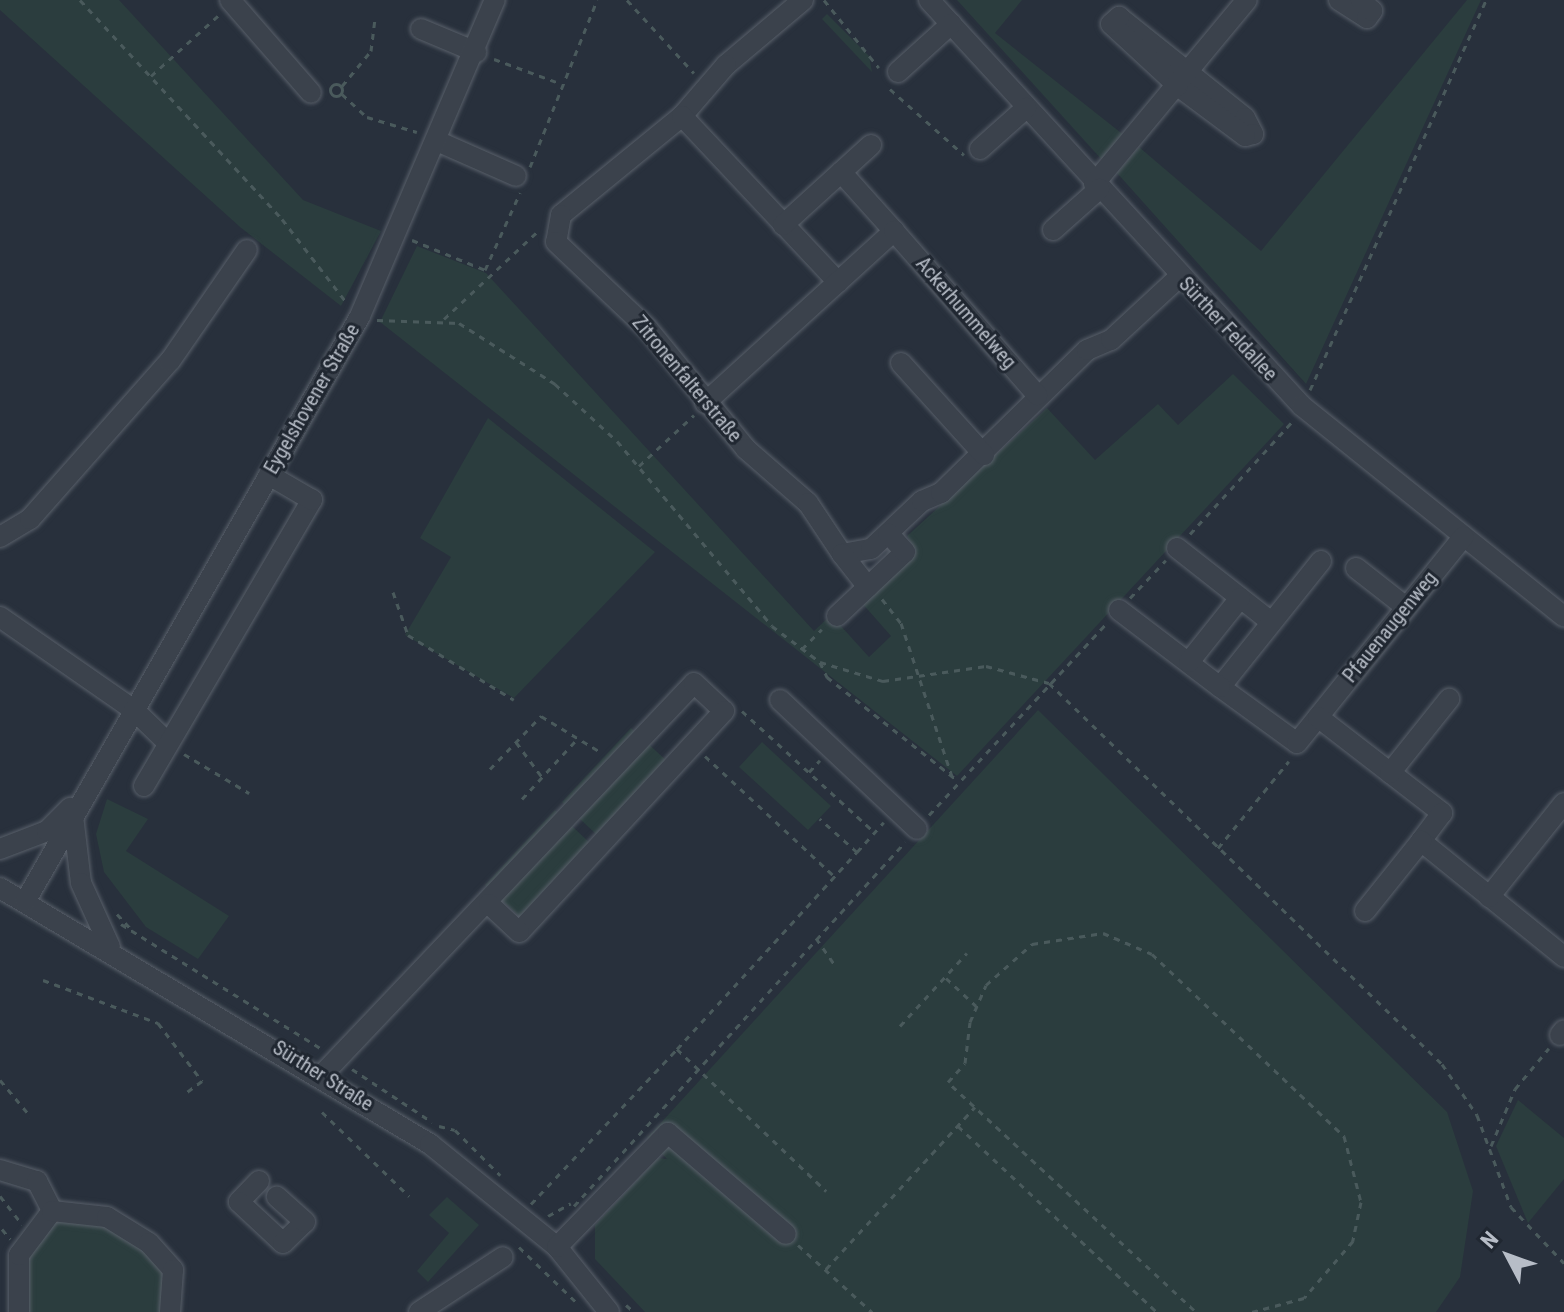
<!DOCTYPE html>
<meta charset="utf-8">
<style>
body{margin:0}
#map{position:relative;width:1564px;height:1312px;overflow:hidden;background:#28303c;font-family:"Roboto Condensed",sans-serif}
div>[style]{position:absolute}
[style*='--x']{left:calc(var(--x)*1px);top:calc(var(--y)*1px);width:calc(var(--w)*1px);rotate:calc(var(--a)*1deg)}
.green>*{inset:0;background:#2b3d3e}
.path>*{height:3px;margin-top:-1.5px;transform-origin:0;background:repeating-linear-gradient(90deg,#4a5a5c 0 6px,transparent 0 12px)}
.path>.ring{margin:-1.5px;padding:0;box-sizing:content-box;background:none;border:3px solid #4a5a5c;border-radius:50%}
.roads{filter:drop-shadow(0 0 2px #59606a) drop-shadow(0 0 2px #59606a)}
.minor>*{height:20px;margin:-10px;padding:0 10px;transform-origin:10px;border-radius:10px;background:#3b424c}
span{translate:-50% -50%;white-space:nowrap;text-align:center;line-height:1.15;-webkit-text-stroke:6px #202731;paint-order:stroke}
.street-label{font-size:20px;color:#b7bdc7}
.north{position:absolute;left:1468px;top:1216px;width:80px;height:80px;-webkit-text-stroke:6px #202731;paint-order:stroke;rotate:311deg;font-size:22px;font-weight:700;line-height:32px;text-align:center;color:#b7bdc7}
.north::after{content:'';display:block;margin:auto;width:28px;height:36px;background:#b7bdc7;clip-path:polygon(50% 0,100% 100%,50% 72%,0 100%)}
</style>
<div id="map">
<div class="green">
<i style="clip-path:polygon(0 0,119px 0,303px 200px,381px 231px,341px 306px,240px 227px,0 10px)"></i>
<i style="clip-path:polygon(957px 0,1022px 0,995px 33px,1125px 136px,1103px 161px)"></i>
<i style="clip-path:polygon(1467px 0,1481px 0,1306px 384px,1117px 173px,1139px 147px,1261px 251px)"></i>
<i style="clip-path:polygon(827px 14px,869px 56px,872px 72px,822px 19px)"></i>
<i style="clip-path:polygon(417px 246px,486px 273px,814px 631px,831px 615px,869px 657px,891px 636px,861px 602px,916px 552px,907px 536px,1047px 408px,1095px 460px,1158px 404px,1178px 425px,1233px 374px,1284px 424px,957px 776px,380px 322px)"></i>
<i style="clip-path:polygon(488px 418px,655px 552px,514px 698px,405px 635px,451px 557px,420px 538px)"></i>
<i style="clip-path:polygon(1038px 710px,1447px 1112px,1473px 1191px,1460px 1277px,1436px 1312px,645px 1312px,595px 1259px,595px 1225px,658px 1158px,667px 1159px,647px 1138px)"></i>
<i style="clip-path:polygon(631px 728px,668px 762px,599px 837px,562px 802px)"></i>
<i style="clip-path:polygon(762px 742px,831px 806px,808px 830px,739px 767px)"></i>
<i style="clip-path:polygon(107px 799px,148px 819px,126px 851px,229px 916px,198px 959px,146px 927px,104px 872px,96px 834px)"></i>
<i style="clip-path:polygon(555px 810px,592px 845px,522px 919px,485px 885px)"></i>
<i style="clip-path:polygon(1518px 1100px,1564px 1138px,1564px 1179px,1528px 1223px,1496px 1146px)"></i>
<i style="clip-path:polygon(447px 1197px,479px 1225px,428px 1282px,417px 1271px,449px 1233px,429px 1215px)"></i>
<i style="clip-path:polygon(51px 1219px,121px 1229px,171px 1278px,164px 1312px,25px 1312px,27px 1248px)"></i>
</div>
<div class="path">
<i style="--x:80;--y:0;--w:298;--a:47.3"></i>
<i style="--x:282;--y:219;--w:106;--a:52.3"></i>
<i style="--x:627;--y:0;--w:99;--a:47.5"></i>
<i style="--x:824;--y:0;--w:87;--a:51"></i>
<i style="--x:494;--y:59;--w:72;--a:20.2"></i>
<i style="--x:151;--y:76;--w:91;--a:-41.9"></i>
<i class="ring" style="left:330px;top:84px;width:9px;height:9px"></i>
<i style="--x:342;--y:86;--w:45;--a:-50.4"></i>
<i style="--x:371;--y:51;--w:34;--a:-83"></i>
<i style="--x:890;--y:89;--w:99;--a:41.7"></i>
<i style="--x:342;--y:94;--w:34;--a:43"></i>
<i style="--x:367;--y:117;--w:52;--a:16.7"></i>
<i style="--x:530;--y:167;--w:180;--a:-68.1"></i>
<i style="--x:412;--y:240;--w:79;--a:22.3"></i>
<i style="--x:485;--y:270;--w:85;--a:-65.6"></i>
<i style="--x:444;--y:319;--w:129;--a:-43.1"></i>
<i style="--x:377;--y:320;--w:82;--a:2.1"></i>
<i style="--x:459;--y:323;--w:114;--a:32.4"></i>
<i style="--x:555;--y:384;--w:84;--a:42.6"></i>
<i style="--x:617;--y:441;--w:241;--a:50"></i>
<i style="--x:772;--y:626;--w:60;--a:36.9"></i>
<i style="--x:820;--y:662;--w:66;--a:16.8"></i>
<i style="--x:883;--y:681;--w:104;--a:-8.3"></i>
<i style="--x:986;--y:666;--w:65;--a:15.1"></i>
<i style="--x:1049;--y:683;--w:547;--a:44.11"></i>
<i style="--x:1442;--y:1064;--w:62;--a:55.5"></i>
<i style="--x:1477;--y:1115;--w:98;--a:69.7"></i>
<i style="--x:1511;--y:1207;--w:77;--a:46.6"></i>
<i style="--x:1310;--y:390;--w:428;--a:-65.7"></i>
<i style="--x:639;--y:466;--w:75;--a:-42.8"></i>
<i style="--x:1190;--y:534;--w:153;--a:-47.7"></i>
<i style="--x:393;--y:592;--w:46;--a:70.8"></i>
<i style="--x:408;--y:635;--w:124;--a:31.5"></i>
<i style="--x:1130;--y:598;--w:52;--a:-46.5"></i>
<i style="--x:882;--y:599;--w:31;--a:52"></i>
<i style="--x:901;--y:623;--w:161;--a:71.6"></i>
<i style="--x:802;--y:649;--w:28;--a:-45"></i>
<i style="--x:820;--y:662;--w:17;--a:65"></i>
<i style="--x:827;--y:677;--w:167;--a:38.4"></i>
<i style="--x:742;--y:711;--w:179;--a:42.5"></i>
<i style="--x:516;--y:742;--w:44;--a:53.4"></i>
<i style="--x:184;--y:754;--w:76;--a:31"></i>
<i style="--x:705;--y:756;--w:176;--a:42.9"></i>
<i style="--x:490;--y:769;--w:74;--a:-46.1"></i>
<i style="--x:541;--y:716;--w:71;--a:31.2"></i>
<i style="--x:809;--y:772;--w:16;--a:-47"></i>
<i style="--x:522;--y:799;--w:83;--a:-47.4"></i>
<i style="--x:929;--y:815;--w:260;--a:-47.2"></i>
<i style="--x:1218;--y:848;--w:112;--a:-50.8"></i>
<i style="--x:857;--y:852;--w:40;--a:-48"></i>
<i style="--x:117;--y:914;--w:21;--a:47"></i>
<i style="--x:121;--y:924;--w:237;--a:31.9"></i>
<i style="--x:816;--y:938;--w:33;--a:55"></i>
<i style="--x:946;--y:978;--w:41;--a:43"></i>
<i style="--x:43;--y:980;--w:123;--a:20.5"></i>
<i style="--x:158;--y:1023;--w:73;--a:52.8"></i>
<i style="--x:202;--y:1081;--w:19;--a:144"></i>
<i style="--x:900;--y:1026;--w:99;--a:-47.5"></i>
<i style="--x:677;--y:1049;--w:267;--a:-47.6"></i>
<i style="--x:857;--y:852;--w:50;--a:-138.3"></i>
<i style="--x:352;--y:1069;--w:96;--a:33.5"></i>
<i style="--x:0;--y:1080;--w:48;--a:50"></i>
<i style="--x:322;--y:1112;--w:121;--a:44"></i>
<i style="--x:439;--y:1126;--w:16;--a:14"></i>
<i style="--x:455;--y:1130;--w:64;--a:45"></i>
<i style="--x:958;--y:1126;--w:272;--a:43.1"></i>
<i style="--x:1491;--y:1146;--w:62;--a:-67.2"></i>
<i style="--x:1515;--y:1089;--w:53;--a:-50.3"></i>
<i style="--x:0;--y:1196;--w:36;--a:52"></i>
<i style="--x:531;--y:1204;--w:213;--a:-46.7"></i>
<i style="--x:677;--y:1049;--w:206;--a:43.6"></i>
<i style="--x:574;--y:1206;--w:492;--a:-47.7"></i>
<i style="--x:548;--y:1216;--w:26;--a:-29"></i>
<i style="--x:2;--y:1229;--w:13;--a:51"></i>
<i style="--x:798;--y:1245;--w:100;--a:42.2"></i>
<i style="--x:519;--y:1247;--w:81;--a:44"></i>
<i style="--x:826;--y:1269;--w:220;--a:-47.4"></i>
<i style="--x:626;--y:1305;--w:11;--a:41"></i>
<i style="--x:1194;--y:1310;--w:335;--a:-137.2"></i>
<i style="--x:948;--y:1082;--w:25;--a:-48"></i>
<i style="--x:965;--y:1063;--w:41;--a:-83"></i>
<i style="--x:970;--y:1022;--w:40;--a:-66.6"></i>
<i style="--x:986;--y:985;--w:62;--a:-41.7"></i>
<i style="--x:1032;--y:944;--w:72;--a:-8.8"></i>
<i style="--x:1103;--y:933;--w:53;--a:23.2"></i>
<i style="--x:1152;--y:954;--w:265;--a:43.5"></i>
<i style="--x:1344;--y:1136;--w:68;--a:75.6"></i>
<i style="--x:1361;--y:1202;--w:40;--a:102"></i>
<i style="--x:1353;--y:1241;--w:75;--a:130.7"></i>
<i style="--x:1304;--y:1298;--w:54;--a:164.9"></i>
</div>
<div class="roads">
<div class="minor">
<i style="--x:230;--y:0;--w:123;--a:48.9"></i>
<i style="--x:803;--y:0;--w:101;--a:139.8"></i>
<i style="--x:726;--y:65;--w:67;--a:130.8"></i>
<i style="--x:682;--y:116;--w:156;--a:140.7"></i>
<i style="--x:561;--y:215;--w:27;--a:100"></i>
<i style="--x:556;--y:242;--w:125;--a:43.4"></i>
<i style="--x:647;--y:328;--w:156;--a:50.7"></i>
<i style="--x:746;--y:449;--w:82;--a:41.1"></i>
<i style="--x:808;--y:503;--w:61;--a:56.3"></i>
<i style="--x:842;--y:554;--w:29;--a:-10"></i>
<i style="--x:871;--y:549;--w:70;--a:-43.3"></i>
<i style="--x:922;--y:501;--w:21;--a:-23"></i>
<i style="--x:941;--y:493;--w:204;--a:-44.4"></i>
<i style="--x:1087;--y:350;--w:26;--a:-23"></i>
<i style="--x:1111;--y:340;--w:93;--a:-42.8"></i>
<i style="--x:929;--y:0;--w:551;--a:47.43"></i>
<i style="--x:1302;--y:406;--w:336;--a:38.8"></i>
<i style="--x:1339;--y:0;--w:33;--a:33"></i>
<i style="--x:1367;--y:18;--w:9;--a:-54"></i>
<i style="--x:1372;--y:11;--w:16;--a:-135"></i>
<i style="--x:1119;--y:17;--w:161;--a:38.7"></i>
<i style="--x:1245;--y:118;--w:18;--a:63"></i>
<i style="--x:1253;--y:134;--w:8;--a:166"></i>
<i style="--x:1245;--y:136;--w:84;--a:-143.3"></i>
<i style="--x:1178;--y:86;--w:91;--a:-137.2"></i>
<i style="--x:1111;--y:24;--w:11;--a:-41"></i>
<i style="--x:421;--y:29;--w:60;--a:22.7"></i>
<i style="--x:898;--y:72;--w:72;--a:-42.2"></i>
<i style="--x:682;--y:116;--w:228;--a:46.8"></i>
<i style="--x:439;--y:142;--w:84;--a:23.8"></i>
<i style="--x:980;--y:149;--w:62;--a:-41.7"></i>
<i style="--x:841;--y:172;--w:79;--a:48.1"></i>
<i style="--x:1094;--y:184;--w:239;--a:-50.3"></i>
<i style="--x:783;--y:225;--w:119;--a:-42.3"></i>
<i style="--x:1053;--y:230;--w:62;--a:-41.7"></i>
<i style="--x:901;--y:363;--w:124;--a:47.9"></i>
<i style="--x:705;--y:403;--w:256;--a:-42.3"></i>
<i style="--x:894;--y:231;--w:218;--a:48.9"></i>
<i style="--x:0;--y:537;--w:35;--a:-31"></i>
<i style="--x:30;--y:519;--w:211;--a:-48.5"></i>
<i style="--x:170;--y:361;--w:135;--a:-55.3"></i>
<i style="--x:1177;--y:548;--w:120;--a:38.2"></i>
<i style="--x:842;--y:554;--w:42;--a:51.8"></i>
<i style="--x:1321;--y:561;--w:161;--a:128.7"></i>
<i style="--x:1220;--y:687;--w:95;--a:36"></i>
<i style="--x:1297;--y:743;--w:265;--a:-51.1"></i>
<i style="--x:1356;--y:568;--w:63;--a:38"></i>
<i style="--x:1119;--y:610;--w:127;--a:37.3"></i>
<i style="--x:837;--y:616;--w:93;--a:-43.3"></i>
<i style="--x:905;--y:552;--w:25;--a:-132"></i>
<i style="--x:0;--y:617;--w:163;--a:34.8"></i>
<i style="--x:134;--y:710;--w:46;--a:44.1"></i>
<i style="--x:1189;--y:662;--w:82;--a:-51.4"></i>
<i style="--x:780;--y:700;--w:188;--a:43.3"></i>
<i style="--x:1318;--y:717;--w:157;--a:37.7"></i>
<i style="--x:1442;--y:813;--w:35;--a:127"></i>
<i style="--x:1421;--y:841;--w:184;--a:39"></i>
<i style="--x:1390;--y:773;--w:95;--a:-51.4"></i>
<i style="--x:144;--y:786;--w:332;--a:-59.6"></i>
<i style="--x:312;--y:500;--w:50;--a:-149.8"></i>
<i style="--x:73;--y:816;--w:67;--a:83.2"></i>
<i style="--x:81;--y:883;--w:70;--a:65.6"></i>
<i style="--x:0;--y:849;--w:50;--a:-21"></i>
<i style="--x:47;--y:831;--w:33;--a:-45"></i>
<i style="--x:0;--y:888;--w:500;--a:30.77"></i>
<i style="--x:430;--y:1144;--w:164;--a:39"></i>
<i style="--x:557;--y:1247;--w:83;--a:51.3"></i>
<i style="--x:1489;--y:897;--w:120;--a:-51.4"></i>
<i style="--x:25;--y:902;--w:675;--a:-60.24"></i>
<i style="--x:360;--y:316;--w:344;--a:-66.9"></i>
<i style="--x:1365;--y:911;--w:90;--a:-51.3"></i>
<i style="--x:1560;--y:1035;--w:6;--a:-51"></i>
<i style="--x:322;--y:1075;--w:540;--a:-46.5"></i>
<i style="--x:694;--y:683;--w:41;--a:43"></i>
<i style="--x:724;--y:711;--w:301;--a:132.8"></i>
<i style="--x:519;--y:932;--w:41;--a:-137"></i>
<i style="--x:0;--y:1170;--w:39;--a:17"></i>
<i style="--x:37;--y:1181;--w:34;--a:63"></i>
<i style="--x:259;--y:1181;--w:29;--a:134"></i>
<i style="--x:239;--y:1202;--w:60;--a:43"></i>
<i style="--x:283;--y:1243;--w:30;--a:-44"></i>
<i style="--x:305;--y:1222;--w:38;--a:-138"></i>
<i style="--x:557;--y:1247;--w:159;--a:-45.8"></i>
<i style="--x:668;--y:1133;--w:155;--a:40.6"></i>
<i style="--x:19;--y:1312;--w:57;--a:-90"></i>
<i style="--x:19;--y:1255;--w:55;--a:-53.1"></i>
<i style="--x:52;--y:1211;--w:55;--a:6.2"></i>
<i style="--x:107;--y:1217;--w:49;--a:31.8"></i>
<i style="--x:149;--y:1243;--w:36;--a:48"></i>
<i style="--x:173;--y:1270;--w:42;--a:94.1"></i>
<i style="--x:419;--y:1312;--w:100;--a:-33.2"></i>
</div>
</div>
<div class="street-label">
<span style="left:966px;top:313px;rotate:49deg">Ackerhummelweg</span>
<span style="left:1228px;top:329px;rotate:47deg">Sürther Feldallee</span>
<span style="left:687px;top:379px;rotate:50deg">Zitronenfalterstraße</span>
<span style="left:312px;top:399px;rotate:-60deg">Eygelshovener Straße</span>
<span style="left:1390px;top:627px;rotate:-51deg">Pfauenaugenweg</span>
<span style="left:323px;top:1076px;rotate:32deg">Sürther Straße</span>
</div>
<div class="north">N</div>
</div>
